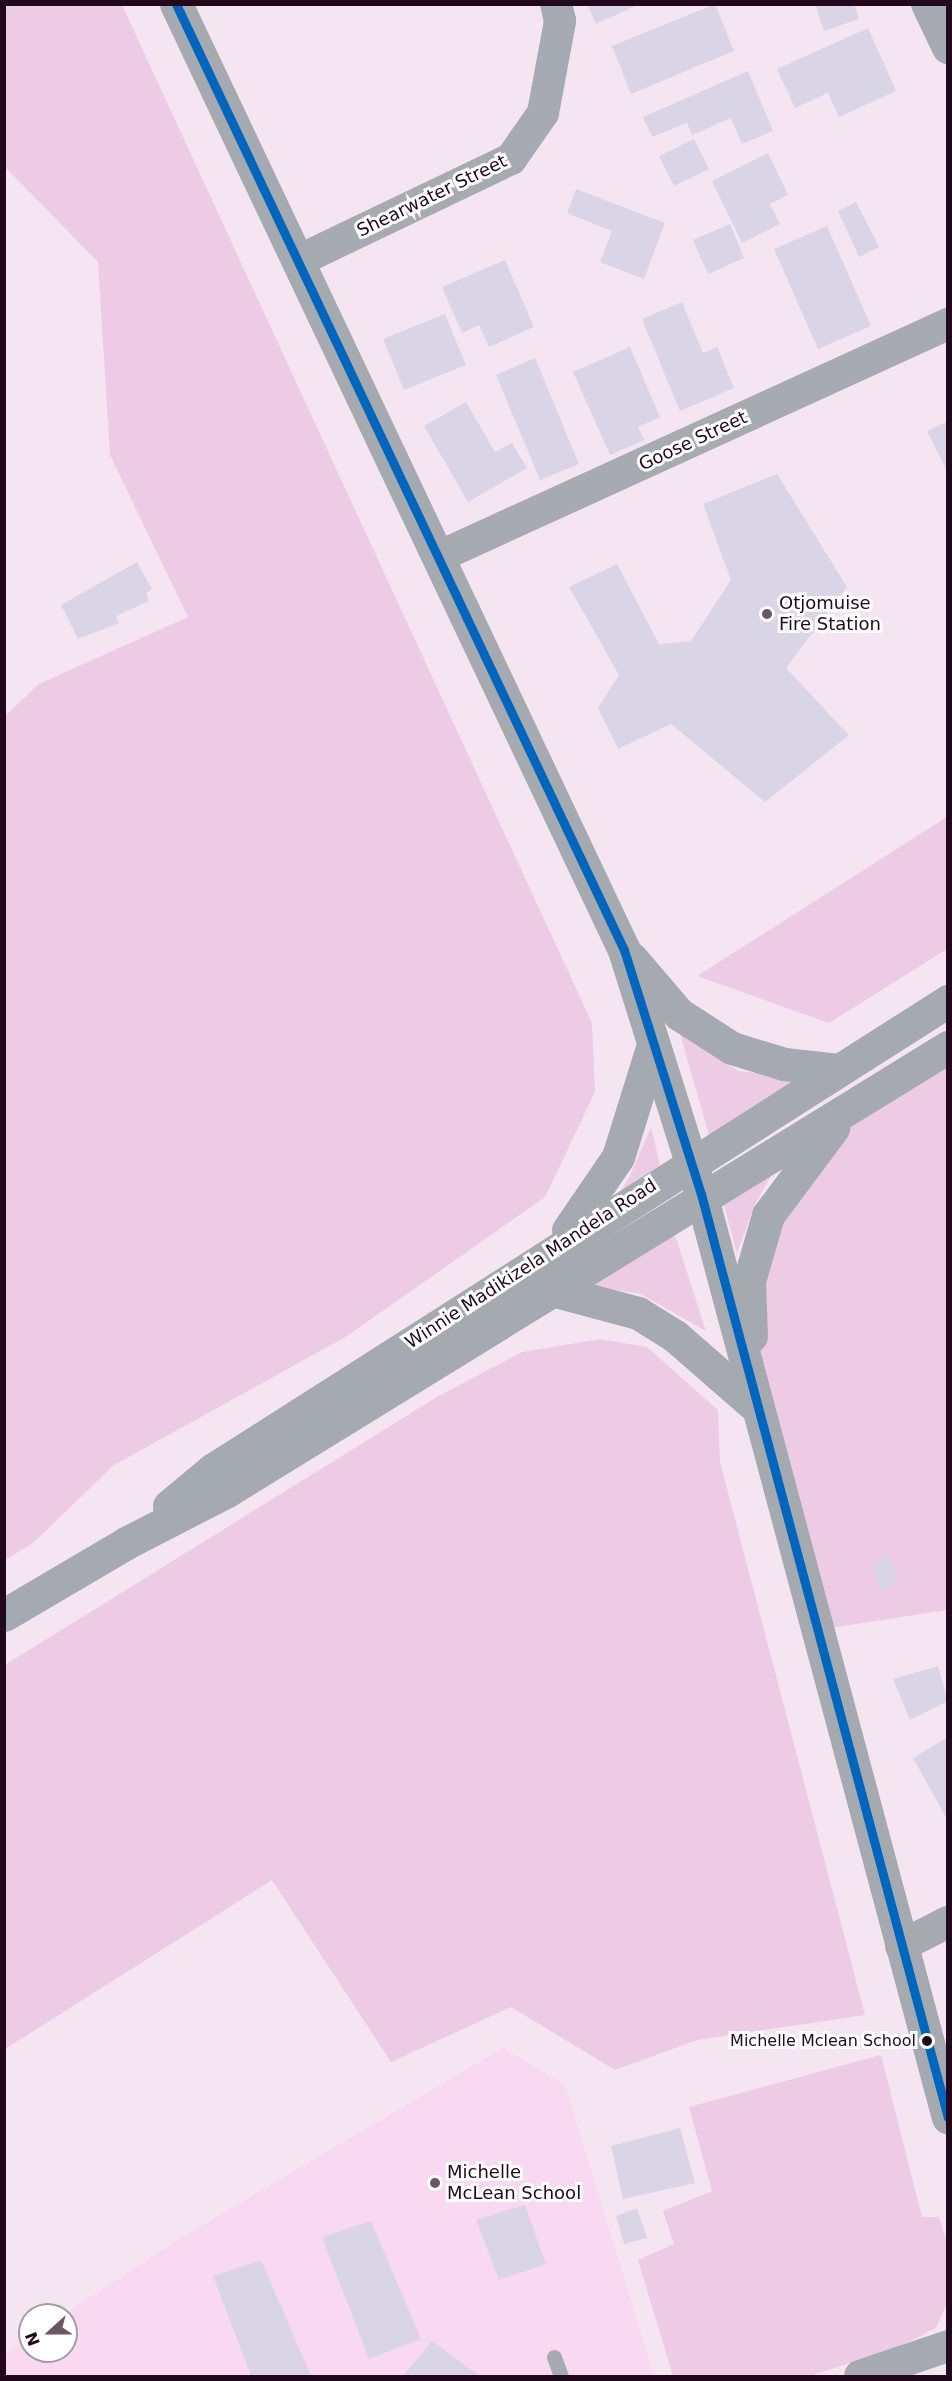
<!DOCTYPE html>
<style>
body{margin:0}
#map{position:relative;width:952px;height:2381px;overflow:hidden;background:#f5e5f0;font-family:"DejaVu Sans",sans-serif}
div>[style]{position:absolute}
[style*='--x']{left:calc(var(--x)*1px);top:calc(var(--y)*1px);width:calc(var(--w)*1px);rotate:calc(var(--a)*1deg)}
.built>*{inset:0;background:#f9d8f1}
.green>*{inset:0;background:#edcbe4}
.building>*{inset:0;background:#dad5e6}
.lane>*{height:15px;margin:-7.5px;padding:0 7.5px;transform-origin:7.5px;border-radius:7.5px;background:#a6abb1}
.street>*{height:32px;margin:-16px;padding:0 16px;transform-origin:16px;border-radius:16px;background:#a6abb1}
.secondary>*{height:33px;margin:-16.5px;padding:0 16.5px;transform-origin:16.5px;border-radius:16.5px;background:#a5aab0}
.bus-1>*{height:9px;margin:-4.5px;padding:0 4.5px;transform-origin:4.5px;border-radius:4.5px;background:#0065bd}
.dots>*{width:16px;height:16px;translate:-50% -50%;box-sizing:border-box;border:3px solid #fff;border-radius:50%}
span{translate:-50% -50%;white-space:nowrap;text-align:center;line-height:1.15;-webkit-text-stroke:6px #fff;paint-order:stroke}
.bus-label{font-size:16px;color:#21081c}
.right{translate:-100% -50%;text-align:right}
.street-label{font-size:18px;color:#21081c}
.poi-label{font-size:18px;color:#21081c}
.left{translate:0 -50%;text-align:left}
.frame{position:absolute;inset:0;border:6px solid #21081c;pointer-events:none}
.north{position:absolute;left:18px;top:2303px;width:60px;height:60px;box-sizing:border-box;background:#fff;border:2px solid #a69ca4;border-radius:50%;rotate:249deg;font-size:16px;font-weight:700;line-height:24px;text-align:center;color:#21081c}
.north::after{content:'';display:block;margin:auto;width:21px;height:27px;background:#6b5566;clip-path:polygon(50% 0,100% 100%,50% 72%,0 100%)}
</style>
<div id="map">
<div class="built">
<i style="clip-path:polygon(503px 2048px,565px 2085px,654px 2376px,5px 2376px,5px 2354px,30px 2337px,30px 2351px,66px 2351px,63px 2315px,174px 2242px)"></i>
</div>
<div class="green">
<i style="clip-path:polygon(5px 4px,122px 5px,592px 1023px,595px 1092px,545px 1197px,347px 1336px,114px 1465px,33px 1543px,5px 1560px,5px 716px,39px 684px,188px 617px,110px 455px,98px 262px,5px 167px)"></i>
<i style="clip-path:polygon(947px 817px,947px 949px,829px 1023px,697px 976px)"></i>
<i style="clip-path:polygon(680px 1034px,738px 1071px,806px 1079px,709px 1135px)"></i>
<i style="clip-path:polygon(947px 1047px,947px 1610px,817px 1630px,753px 1404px,749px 1281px,818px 1143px)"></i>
<i style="clip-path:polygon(651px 1127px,660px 1165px,617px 1198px,630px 1176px)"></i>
<i style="clip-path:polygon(782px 1157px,755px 1204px,737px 1253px,721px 1194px)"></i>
<i style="clip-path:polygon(672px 1226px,706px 1331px,641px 1294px,578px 1284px)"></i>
<i style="clip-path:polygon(600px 1339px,647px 1347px,718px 1410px,720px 1462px,865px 2015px,697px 2040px,615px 2070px,511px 2007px,391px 2062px,272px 1880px,5px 2049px,5px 1665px,437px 1397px,522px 1352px)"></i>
<i style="clip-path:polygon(881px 2055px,922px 2217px,939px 2217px,947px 2242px,947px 2303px,936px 2328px,901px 2346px,810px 2376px,673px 2376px,638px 2260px,674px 2244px,663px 2211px,712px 2191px,689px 2107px)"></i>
</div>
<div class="building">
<i style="clip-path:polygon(587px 4px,640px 4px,596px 24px)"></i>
<i style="clip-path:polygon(715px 4px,734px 51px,631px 94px,612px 46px)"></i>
<i style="clip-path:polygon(815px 4px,854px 4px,859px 19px,824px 31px)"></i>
<i style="clip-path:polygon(868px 28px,896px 91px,839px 117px,828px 93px,795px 108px,777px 69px)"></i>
<i style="clip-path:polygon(748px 71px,773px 131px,742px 144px,731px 118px,692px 135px,687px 123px,652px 137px,643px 117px)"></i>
<i style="clip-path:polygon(694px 139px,709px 169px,674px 186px,659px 156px)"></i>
<i style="clip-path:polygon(768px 153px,788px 195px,770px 204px,780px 224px,742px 243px,712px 181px)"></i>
<i style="clip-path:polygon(576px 189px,665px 223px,644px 279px,600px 262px,612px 231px,567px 213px)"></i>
<i style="clip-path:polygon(856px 202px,879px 247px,859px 257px,838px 211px)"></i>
<i style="clip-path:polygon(730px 224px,744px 258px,708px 274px,693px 240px)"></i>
<i style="clip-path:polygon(827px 226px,871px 326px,818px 349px,774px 249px)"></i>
<i style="clip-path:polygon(505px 260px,534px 327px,489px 347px,479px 325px,462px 333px,442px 287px)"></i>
<i style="clip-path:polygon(682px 302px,703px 353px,717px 347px,734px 388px,680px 411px,642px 319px)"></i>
<i style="clip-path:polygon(445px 314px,466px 365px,404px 390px,383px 339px)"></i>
<i style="clip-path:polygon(630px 347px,660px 417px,638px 427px,644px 440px,610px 455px,573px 372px)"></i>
<i style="clip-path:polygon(535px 358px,579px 464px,540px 480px,496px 375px)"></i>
<i style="clip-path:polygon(466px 402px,495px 452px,512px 443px,527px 468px,468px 502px,424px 426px)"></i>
<i style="clip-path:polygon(948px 421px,948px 473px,927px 431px)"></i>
<i style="clip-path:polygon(777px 474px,847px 587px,786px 668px,849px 735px,765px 802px,671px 724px,618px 749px,598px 708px,619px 675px,569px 587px,617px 564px,659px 644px,691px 641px,731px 580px,703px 504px)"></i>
<i style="clip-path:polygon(137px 562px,152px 589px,146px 593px,149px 601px,116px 616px,119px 623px,78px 639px,61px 605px)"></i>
<i style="clip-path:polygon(888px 1554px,899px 1582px,882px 1591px,872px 1567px)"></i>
<i style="clip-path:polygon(938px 1666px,948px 1701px,910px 1720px,893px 1679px)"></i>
<i style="clip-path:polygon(948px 1737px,948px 1821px,913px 1758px)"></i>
<i style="clip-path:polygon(680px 2128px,695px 2183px,623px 2199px,611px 2146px)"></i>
<i style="clip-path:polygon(525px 2205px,546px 2264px,499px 2280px,476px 2220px)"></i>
<i style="clip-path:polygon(637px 2208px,647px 2238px,624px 2244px,616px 2216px)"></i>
<i style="clip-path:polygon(371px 2221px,421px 2339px,369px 2359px,322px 2237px)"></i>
<i style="clip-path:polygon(261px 2260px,311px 2376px,251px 2376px,213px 2276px)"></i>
<i style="clip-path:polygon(432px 2341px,480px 2376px,403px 2376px)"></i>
</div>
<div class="lane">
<i style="--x:554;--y:2357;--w:20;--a:70"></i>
</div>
<div class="street">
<i style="--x:927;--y:4;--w:49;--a:64.5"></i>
<i style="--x:300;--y:260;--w:234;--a:-25.6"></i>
<i style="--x:511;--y:159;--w:56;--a:-55.2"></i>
<i style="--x:543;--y:113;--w:94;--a:-79.5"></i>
<i style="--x:560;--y:21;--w:17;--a:-103"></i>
<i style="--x:438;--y:557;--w:561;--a:-24.55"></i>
<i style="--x:901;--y:1946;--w:53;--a:-27.1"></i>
<i style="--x:860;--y:2376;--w:93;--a:-18.8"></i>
</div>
<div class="secondary">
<i style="--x:176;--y:4;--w:1047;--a:64.66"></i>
<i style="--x:624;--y:950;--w:256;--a:72.5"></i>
<i style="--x:701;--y:1194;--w:956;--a:75.03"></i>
<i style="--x:631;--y:958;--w:74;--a:49.4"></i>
<i style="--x:679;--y:1014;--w:63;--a:32.7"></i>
<i style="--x:732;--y:1048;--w:54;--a:17.1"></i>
<i style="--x:784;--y:1064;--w:55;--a:6.2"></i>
<i style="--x:568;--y:1230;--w:88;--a:-55.6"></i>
<i style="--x:618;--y:1157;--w:114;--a:-72.7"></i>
<i style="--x:552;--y:1290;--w:89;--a:15"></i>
<i style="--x:638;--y:1313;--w:44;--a:31.9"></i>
<i style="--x:675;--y:1336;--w:103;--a:41.1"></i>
<i style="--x:751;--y:1336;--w:55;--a:-92.1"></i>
<i style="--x:749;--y:1281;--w:69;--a:-73.9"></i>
<i style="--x:768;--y:1215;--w:109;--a:-53.2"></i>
<i style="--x:169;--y:1506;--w:56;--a:-39.9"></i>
<i style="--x:212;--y:1470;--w:873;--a:-32.51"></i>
<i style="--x:4;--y:1615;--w:142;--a:-30.5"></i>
<i style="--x:126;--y:1543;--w:114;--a:-27.2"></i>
<i style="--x:227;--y:1491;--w:847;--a:-31.63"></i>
</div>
<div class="bus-1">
<i style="--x:176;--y:4;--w:1047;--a:64.66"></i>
<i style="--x:624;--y:950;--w:256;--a:72.5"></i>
<i style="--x:701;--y:1194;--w:956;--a:75.03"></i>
</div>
<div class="dots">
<i style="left:767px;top:614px;background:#6b5566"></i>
<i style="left:927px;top:2041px;background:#21081c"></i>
<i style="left:435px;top:2183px;background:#6b5566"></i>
</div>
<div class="bus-label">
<span class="right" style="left:916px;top:2041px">Michelle Mclean School</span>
</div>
<div class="street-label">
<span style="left:432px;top:196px;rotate:-26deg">Shearwater Street</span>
<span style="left:693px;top:441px;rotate:-25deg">Goose Street</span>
<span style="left:531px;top:1264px;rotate:-33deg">Winnie Madikizela Mandela Road</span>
</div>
<div class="poi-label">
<span class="left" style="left:779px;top:614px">Otjomuise<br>Fire Station</span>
<span class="left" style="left:447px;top:2183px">Michelle<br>McLean School</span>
</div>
<div class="frame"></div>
<div class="north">N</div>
</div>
